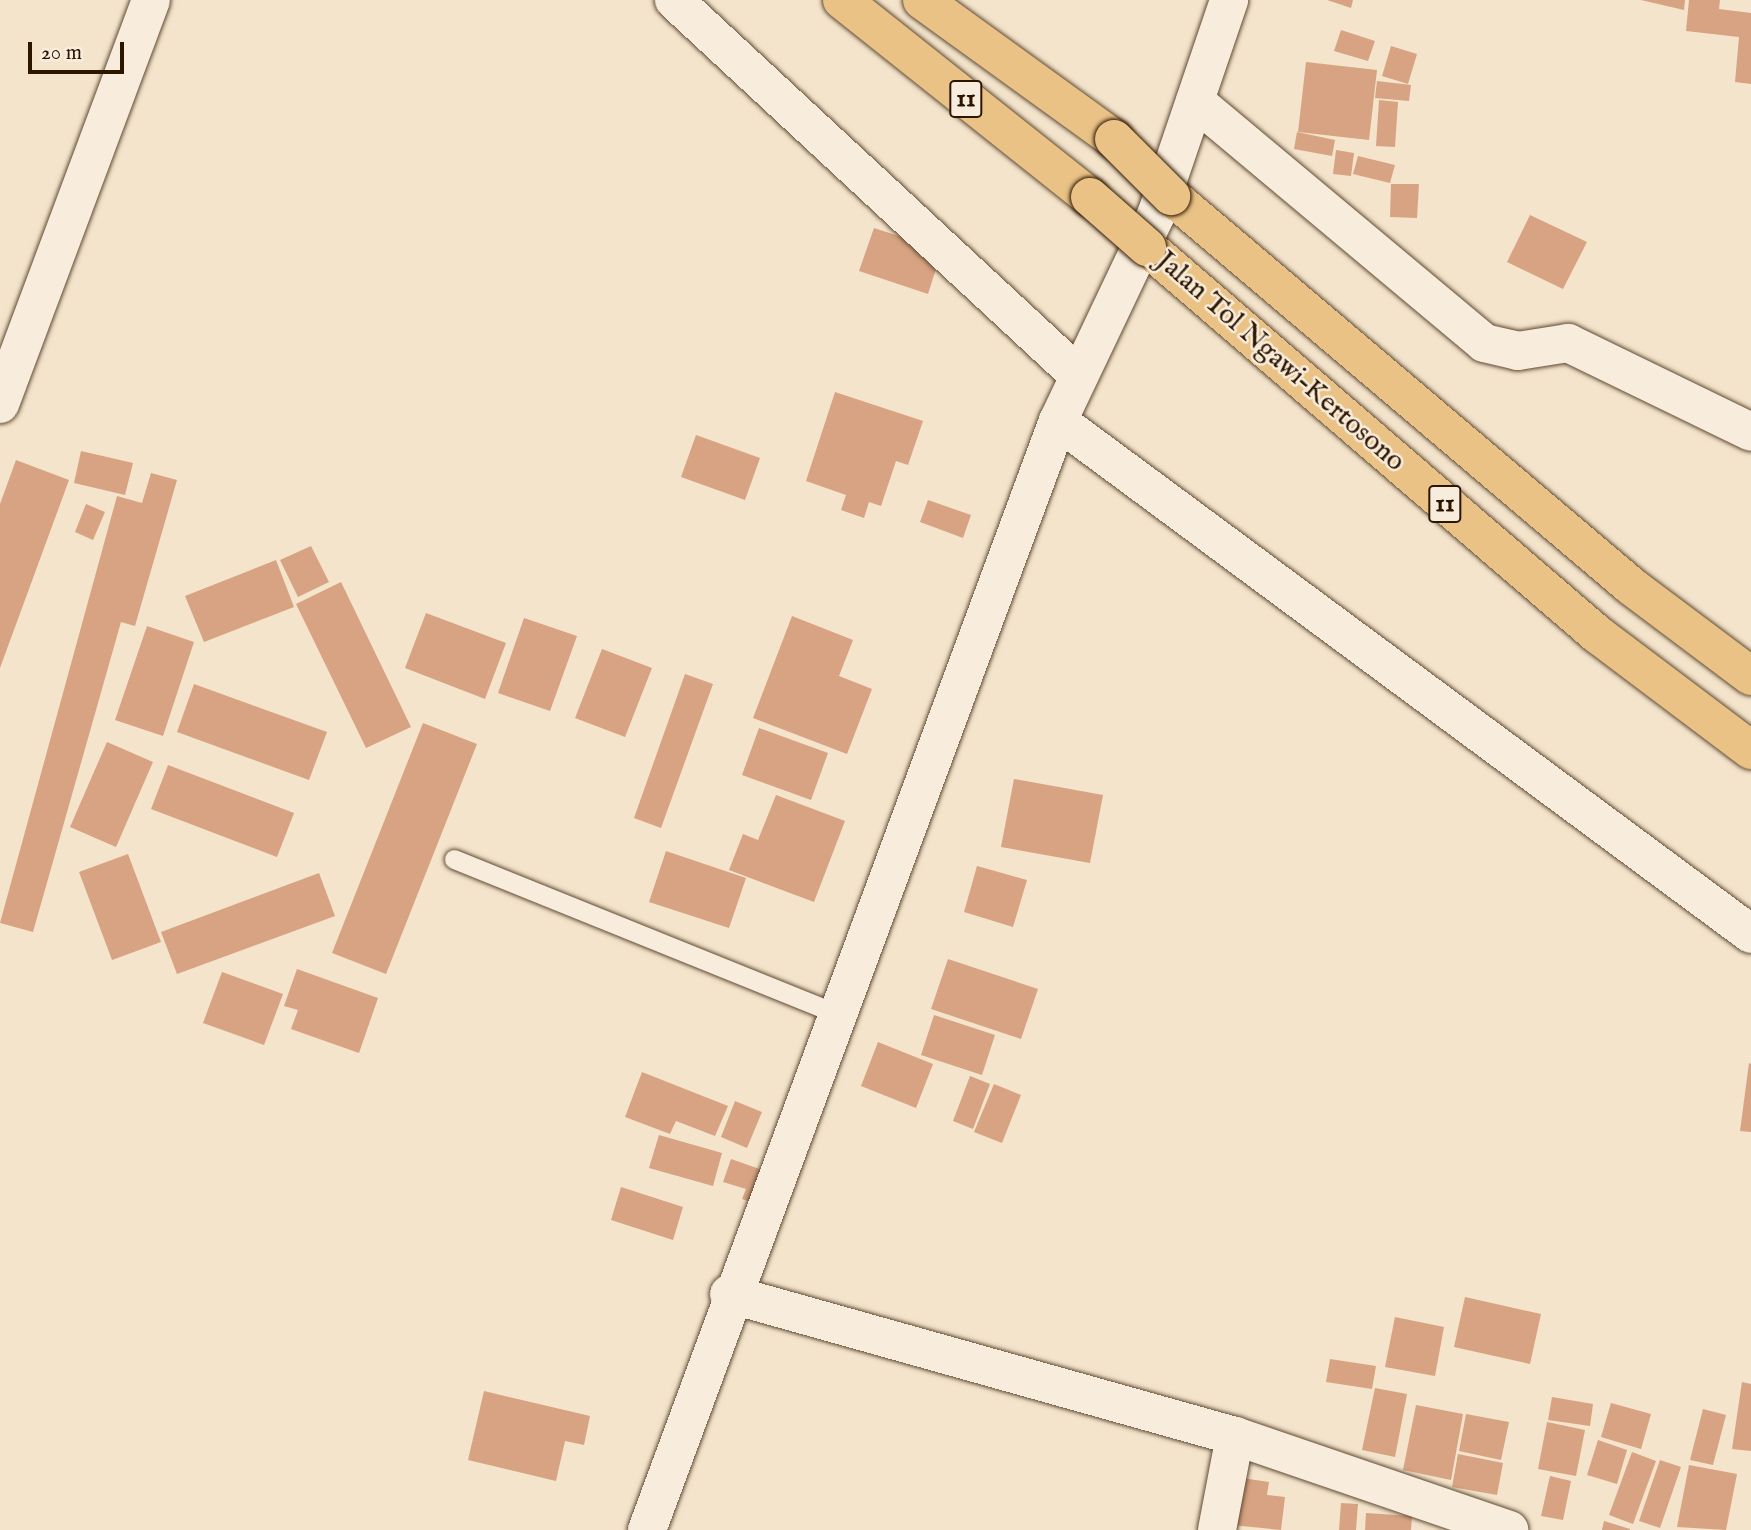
<!DOCTYPE html>
<meta charset="utf-8">
<style>
body{margin:0}
#map{position:relative;width:1751px;height:1530px;overflow:hidden;background:#f4e4cb;font-family:"IM FELL English",serif}
div>[style]{position:absolute}
[style*='--x']{left:calc(var(--x)*1px);top:calc(var(--y)*1px);width:calc(var(--w)*1px);rotate:calc(var(--a)*1deg)}
.building>*{inset:0;background:#d7a382}
.roads{filter:drop-shadow(0 0 2px #5f4a33) drop-shadow(0 0 2px #5f4a33)}
.lane>*{height:19px;margin:-9.5px;padding:0 9.5px;transform-origin:9.5px;border-radius:9.5px;background:#f8eddd}
.street>*{height:38px;margin:-19px;padding:0 19px;transform-origin:19px;border-radius:19px;background:#f8eddd}
.secondary>*{height:38px;margin:-19px;padding:0 19px;transform-origin:19px;border-radius:19px;background:#f8eddd}
.highway>*{height:38px;margin:-19px;padding:0 19px;transform-origin:19px;border-radius:19px;background:#eac286}
.bridges{filter:drop-shadow(0 0 2px #2d1600) drop-shadow(0 0 2px #2d1600)}
.highway-bridge>*{height:38px;margin:-19px;padding:0 19px;transform-origin:19px;border-radius:19px;background:#eac286}
span{translate:-50% -50%;white-space:nowrap;text-align:center;line-height:1.15;-webkit-text-stroke:5px #f8eddd;paint-order:stroke}
.shield-label span{padding:2px 5px;background:#f8eddd;border:2px solid;border-radius:5px;-webkit-text-stroke-width:0}
.shield-label{font-size:26px;color:#2d1600;font-weight:700}
.street-label{font-size:28px;color:#2d1600}
.scale{position:absolute;left:28px;top:42px;width:96px;height:32px;box-sizing:border-box;border:4px solid #2d1600;border-top:0;padding-left:9px;font-size:21px;line-height:24px;white-space:nowrap;color:#2d1600;-webkit-text-stroke:5px #f8eddd;paint-order:stroke}
</style>
<div id="map">
<div class="building">
<i style="clip-path:polygon(1327px 0,1353px 0,1351px 8px)"></i>
<i style="clip-path:polygon(1641px 0,1685px 0,1684px 10px)"></i>
<i style="clip-path:polygon(1689px 0,1720px 0,1719px 9px,1751px 13px,1751px 84px,1735px 82px,1739px 37px,1686px 31px)"></i>
<i style="clip-path:polygon(1341px 30px,1375px 41px,1368px 61px,1334px 51px)"></i>
<i style="clip-path:polygon(1391px 46px,1417px 54px,1408px 84px,1382px 76px)"></i>
<i style="clip-path:polygon(1306px 62px,1377px 70px,1369px 140px,1298px 132px)"></i>
<i style="clip-path:polygon(1377px 81px,1411px 85px,1409px 101px,1375px 98px)"></i>
<i style="clip-path:polygon(1379px 100px,1398px 102px,1395px 147px,1376px 146px)"></i>
<i style="clip-path:polygon(1297px 132px,1335px 140px,1332px 156px,1294px 149px)"></i>
<i style="clip-path:polygon(1336px 150px,1354px 153px,1351px 176px,1333px 174px)"></i>
<i style="clip-path:polygon(1358px 156px,1395px 165px,1390px 183px,1353px 174px)"></i>
<i style="clip-path:polygon(1391px 184px,1419px 184px,1417px 218px,1390px 217px)"></i>
<i style="clip-path:polygon(1530px 215px,1587px 242px,1563px 289px,1507px 262px)"></i>
<i style="clip-path:polygon(874px 228px,942px 250px,928px 294px,859px 271px)"></i>
<i style="clip-path:polygon(835px 392px,923px 421px,908px 465px,896px 461px,881px 506px,869px 502px,864px 518px,841px 510px,846px 495px,806px 481px)"></i>
<i style="clip-path:polygon(696px 435px,760px 458px,745px 500px,681px 477px)"></i>
<i style="clip-path:polygon(81px 451px,133px 463px,125px 495px,74px 483px)"></i>
<i style="clip-path:polygon(16px 460px,69px 480px,0 668px,0 504px)"></i>
<i style="clip-path:polygon(151px 473px,177px 480px,135px 626px,121px 622px,33px 932px,0 923px,117px 496px,142px 503px)"></i>
<i style="clip-path:polygon(928px 500px,971px 515px,963px 538px,920px 522px)"></i>
<i style="clip-path:polygon(86px 504px,105px 512px,93px 540px,75px 532px)"></i>
<i style="clip-path:polygon(311px 546px,329px 582px,298px 597px,280px 560px)"></i>
<i style="clip-path:polygon(276px 560px,294px 607px,204px 642px,185px 596px)"></i>
<i style="clip-path:polygon(341px 582px,411px 727px,366px 748px,296px 604px)"></i>
<i style="clip-path:polygon(426px 613px,506px 643px,485px 699px,405px 668px)"></i>
<i style="clip-path:polygon(792px 616px,853px 640px,839px 676px,872px 689px,847px 754px,753px 718px)"></i>
<i style="clip-path:polygon(524px 618px,577px 636px,550px 711px,498px 693px)"></i>
<i style="clip-path:polygon(147px 626px,194px 642px,163px 736px,115px 720px)"></i>
<i style="clip-path:polygon(602px 649px,652px 668px,625px 737px,575px 718px)"></i>
<i style="clip-path:polygon(685px 674px,713px 684px,661px 828px,634px 818px)"></i>
<i style="clip-path:polygon(194px 684px,327px 732px,309px 780px,177px 732px)"></i>
<i style="clip-path:polygon(423px 723px,477px 744px,386px 974px,332px 953px)"></i>
<i style="clip-path:polygon(759px 728px,828px 753px,811px 800px,742px 775px)"></i>
<i style="clip-path:polygon(107px 742px,153px 762px,116px 847px,70px 827px)"></i>
<i style="clip-path:polygon(168px 765px,294px 813px,277px 857px,151px 809px)"></i>
<i style="clip-path:polygon(1014px 779px,1103px 795px,1090px 863px,1001px 847px)"></i>
<i style="clip-path:polygon(776px 795px,845px 821px,814px 902px,729px 870px,743px 834px,758px 840px)"></i>
<i style="clip-path:polygon(666px 851px,746px 878px,729px 928px,649px 902px)"></i>
<i style="clip-path:polygon(128px 854px,161px 942px,112px 960px,79px 872px)"></i>
<i style="clip-path:polygon(977px 866px,1027px 880px,1013px 927px,964px 912px)"></i>
<i style="clip-path:polygon(319px 873px,335px 916px,177px 974px,161px 932px)"></i>
<i style="clip-path:polygon(948px 959px,1038px 989px,1021px 1039px,931px 1009px)"></i>
<i style="clip-path:polygon(297px 969px,378px 998px,359px 1053px,291px 1029px,298px 1010px,284px 1006px)"></i>
<i style="clip-path:polygon(222px 972px,283px 994px,264px 1045px,203px 1023px)"></i>
<i style="clip-path:polygon(934px 1015px,995px 1035px,982px 1075px,921px 1055px)"></i>
<i style="clip-path:polygon(878px 1042px,933px 1064px,916px 1108px,861px 1086px)"></i>
<i style="clip-path:polygon(1749px 1063px,1751px 1064px,1751px 1132px,1740px 1131px)"></i>
<i style="clip-path:polygon(642px 1072px,728px 1106px,715px 1136px,676px 1121px,670px 1134px,625px 1117px)"></i>
<i style="clip-path:polygon(970px 1076px,990px 1084px,973px 1129px,953px 1121px)"></i>
<i style="clip-path:polygon(994px 1084px,1021px 1095px,1002px 1143px,974px 1132px)"></i>
<i style="clip-path:polygon(735px 1101px,762px 1112px,747px 1148px,721px 1137px)"></i>
<i style="clip-path:polygon(659px 1135px,722px 1153px,713px 1186px,649px 1168px)"></i>
<i style="clip-path:polygon(731px 1159px,774px 1174px,762px 1206px,742px 1199px,746px 1189px,723px 1182px)"></i>
<i style="clip-path:polygon(621px 1187px,683px 1207px,673px 1240px,611px 1220px)"></i>
<i style="clip-path:polygon(1465px 1297px,1541px 1314px,1530px 1364px,1454px 1347px)"></i>
<i style="clip-path:polygon(1395px 1317px,1444px 1327px,1435px 1376px,1385px 1367px)"></i>
<i style="clip-path:polygon(1330px 1359px,1376px 1366px,1372px 1389px,1326px 1382px)"></i>
<i style="clip-path:polygon(1742px 1382px,1751px 1384px,1751px 1451px,1732px 1449px)"></i>
<i style="clip-path:polygon(1375px 1388px,1407px 1394px,1395px 1457px,1362px 1450px)"></i>
<i style="clip-path:polygon(484px 1391px,590px 1416px,584px 1445px,565px 1441px,556px 1481px,468px 1460px)"></i>
<i style="clip-path:polygon(1552px 1397px,1593px 1404px,1590px 1426px,1548px 1420px)"></i>
<i style="clip-path:polygon(1611px 1403px,1651px 1414px,1641px 1449px,1601px 1437px)"></i>
<i style="clip-path:polygon(1416px 1405px,1463px 1414px,1451px 1480px,1403px 1470px)"></i>
<i style="clip-path:polygon(1703px 1409px,1726px 1415px,1713px 1465px,1690px 1460px)"></i>
<i style="clip-path:polygon(1466px 1414px,1509px 1422px,1501px 1460px,1459px 1451px)"></i>
<i style="clip-path:polygon(1547px 1422px,1585px 1430px,1576px 1476px,1538px 1469px)"></i>
<i style="clip-path:polygon(1598px 1440px,1627px 1450px,1617px 1484px,1587px 1475px)"></i>
<i style="clip-path:polygon(1632px 1452px,1656px 1461px,1633px 1524px,1609px 1515px)"></i>
<i style="clip-path:polygon(1458px 1454px,1503px 1463px,1497px 1495px,1452px 1487px)"></i>
<i style="clip-path:polygon(1660px 1460px,1681px 1467px,1660px 1528px,1639px 1521px)"></i>
<i style="clip-path:polygon(1689px 1465px,1737px 1474px,1726px 1530px,1677px 1527px)"></i>
<i style="clip-path:polygon(1550px 1476px,1571px 1481px,1563px 1520px,1541px 1516px)"></i>
<i style="clip-path:polygon(1242px 1478px,1269px 1482px,1267px 1495px,1285px 1497px,1281px 1530px,1222px 1524px)"></i>
<i style="clip-path:polygon(1341px 1503px,1358px 1504px,1356px 1530px,1339px 1530px)"></i>
<i style="clip-path:polygon(1366px 1513px,1412px 1516px,1411px 1530px,1365px 1530px)"></i>
<i style="clip-path:polygon(1604px 1521px,1630px 1529px,1630px 1530px,1602px 1530px)"></i>
</div>
<div class="roads">
<div class="lane">
<i style="--x:454;--y:859;--w:419;--a:22"></i>
</div>
<div class="street">
<i style="--x:674;--y:0;--w:550;--a:42.86"></i>
<i style="--x:1195;--y:101;--w:377;--a:39.9"></i>
<i style="--x:1484;--y:343;--w:35;--a:13"></i>
<i style="--x:1518;--y:351;--w:51;--a:-9.1"></i>
<i style="--x:1568;--y:343;--w:203;--a:25.9"></i>
<i style="--x:0;--y:404;--w:431;--a:-69.5"></i>
<i style="--x:1058;--y:421;--w:862;--a:36.51"></i>
<i style="--x:729;--y:1294;--w:526;--a:15.68"></i>
<i style="--x:1235;--y:1436;--w:290;--a:18.9"></i>
<i style="--x:1217;--y:1530;--w:96;--a:-79.2"></i>
</div>
<div class="secondary">
<i style="--x:647;--y:1530;--w:1183;--a:-69.67"></i>
<i style="--x:1058;--y:421;--w:228;--a:-64.6"></i>
<i style="--x:1156;--y:215;--w:227;--a:-71.2"></i>
</div>
<div class="highway">
<i style="--x:842;--y:0;--w:317;--a:38.5"></i>
<i style="--x:922;--y:0;--w:237;--a:35.9"></i>
<i style="--x:1171;--y:196;--w:603;--a:40.29"></i>
<i style="--x:1631;--y:586;--w:150;--a:36.9"></i>
<i style="--x:1147;--y:247;--w:594;--a:40.7"></i>
<i style="--x:1597;--y:634;--w:193;--a:37"></i>
</div>
</div>
<div class="bridges">
<div class="highway-bridge">
<i style="--x:1114;--y:139;--w:81;--a:45"></i>
<i style="--x:1090;--y:197;--w:76;--a:41.3"></i>
</div>
</div>
<div class="shield-label">
<span style="left:966px;top:99px">11</span>
<span style="left:1445px;top:504px">11</span>
</div>
<div class="street-label">
<span style="left:1280px;top:362px;rotate:41deg">Jalan Tol Ngawi–Kertosono</span>
</div>
<div class="scale">20 m</div>
</div>
